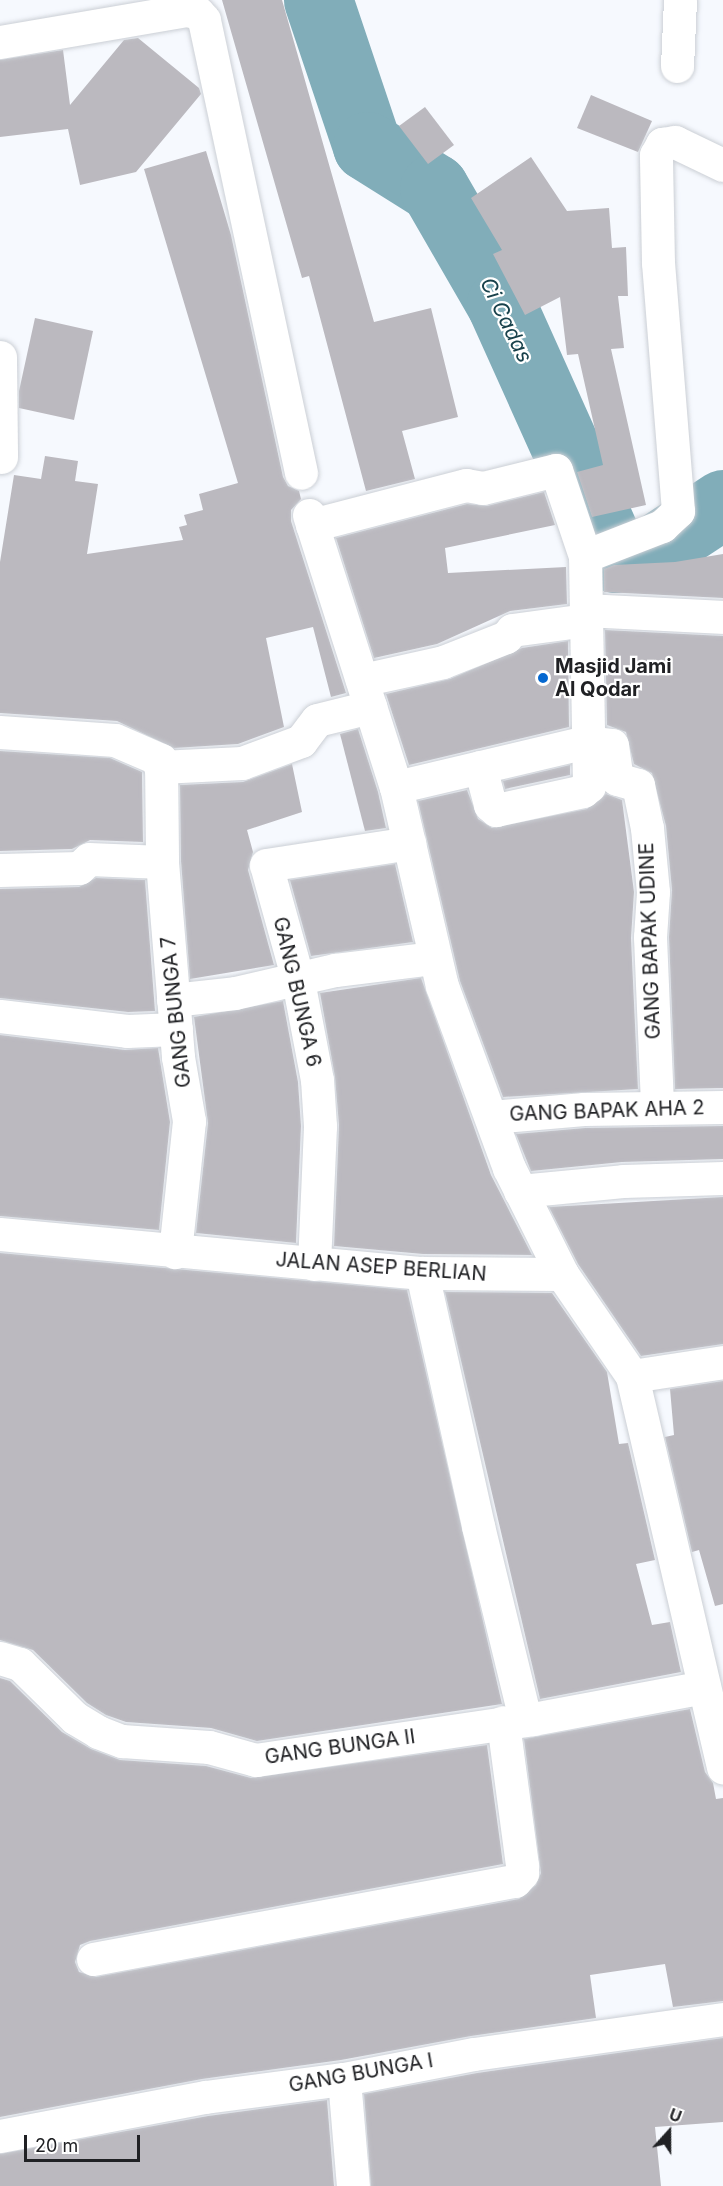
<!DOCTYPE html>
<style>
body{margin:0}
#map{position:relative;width:723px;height:2186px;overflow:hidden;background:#f6f9fe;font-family:Inter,sans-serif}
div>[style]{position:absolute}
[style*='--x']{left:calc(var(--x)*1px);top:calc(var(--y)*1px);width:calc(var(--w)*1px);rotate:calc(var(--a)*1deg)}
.river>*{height:69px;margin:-34.5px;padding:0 34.5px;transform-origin:34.5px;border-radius:34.5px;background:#81adb9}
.building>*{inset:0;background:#bbb9bf}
.roads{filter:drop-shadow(0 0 2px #cbcfd5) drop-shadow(0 0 2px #cbcfd5)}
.street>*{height:33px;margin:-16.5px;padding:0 16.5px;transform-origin:16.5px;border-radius:16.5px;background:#fff}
.dots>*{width:16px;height:16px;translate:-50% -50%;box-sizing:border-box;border:3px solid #fff;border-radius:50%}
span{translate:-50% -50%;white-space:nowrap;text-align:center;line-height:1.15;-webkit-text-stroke:4.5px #fff;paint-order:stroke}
.poi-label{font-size:20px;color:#202124;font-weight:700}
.left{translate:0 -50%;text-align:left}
.street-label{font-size:20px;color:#202124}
.water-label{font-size:21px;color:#18414b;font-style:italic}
.north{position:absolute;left:639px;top:2102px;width:60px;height:60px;-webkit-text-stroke:4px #fff;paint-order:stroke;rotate:21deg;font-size:16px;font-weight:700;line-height:24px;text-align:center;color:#202124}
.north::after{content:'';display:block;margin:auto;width:21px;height:27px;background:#202124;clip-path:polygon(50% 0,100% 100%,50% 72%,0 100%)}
.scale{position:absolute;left:24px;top:2135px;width:116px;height:27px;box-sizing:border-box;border:3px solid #202124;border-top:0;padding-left:8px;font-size:18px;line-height:21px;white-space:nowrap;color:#202124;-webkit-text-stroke:4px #fff;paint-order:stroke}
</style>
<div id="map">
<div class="river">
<i style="--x:318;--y:0;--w:154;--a:71.4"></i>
<i style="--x:367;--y:146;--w:79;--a:32.1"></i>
<i style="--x:434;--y:188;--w:134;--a:60"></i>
<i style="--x:501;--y:304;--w:278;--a:65.8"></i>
<i style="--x:615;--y:558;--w:39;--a:-12"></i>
<i style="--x:653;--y:550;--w:84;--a:-33.3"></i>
</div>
<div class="building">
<i style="clip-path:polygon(222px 0,282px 0,374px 322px,431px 308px,458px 417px,402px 431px,415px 479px,366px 491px,309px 276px,302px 278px)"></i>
<i style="clip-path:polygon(138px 38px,199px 88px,201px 94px,136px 172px,80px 185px,68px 129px,0 137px,0 60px,63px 50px,70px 105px,124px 40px)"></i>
<i style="clip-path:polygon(591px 95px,652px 121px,638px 152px,577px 128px)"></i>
<i style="clip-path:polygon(425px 107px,454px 145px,428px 164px,399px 126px)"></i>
<i style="clip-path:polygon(206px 151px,231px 235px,283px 477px,288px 486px,299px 491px,301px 499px,291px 510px,291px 521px,346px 693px,331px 697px,313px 627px,266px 638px,284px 727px,238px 744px,174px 748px,117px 721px,0 713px,0 562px,14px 475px,41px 479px,45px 456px,78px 461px,75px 481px,98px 484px,87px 554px,183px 540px,179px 527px,187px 525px,184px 515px,203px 510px,199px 494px,238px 483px,144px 169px)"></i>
<i style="clip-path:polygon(531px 157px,567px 211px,609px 208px,612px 248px,626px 247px,628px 296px,618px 296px,624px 348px,611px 349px,646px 505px,592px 517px,577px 472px,603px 465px,578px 354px,567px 355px,560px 297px,525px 315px,493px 254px,502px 250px,471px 198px)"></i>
<i style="clip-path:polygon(35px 318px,93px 331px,74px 420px,19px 408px,19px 391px)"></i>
<i style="clip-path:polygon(544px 492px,555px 525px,445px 548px,448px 573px,566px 567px,567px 604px,510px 611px,437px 644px,374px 658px,336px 538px,467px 504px,487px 506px)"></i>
<i style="clip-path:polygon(723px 554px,723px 598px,604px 592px,604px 569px,614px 565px,675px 562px)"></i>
<i style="clip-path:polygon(605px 630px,723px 636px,723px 1088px,675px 1089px,669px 937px,672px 890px,666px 826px,652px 773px,634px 764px,626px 732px,607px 725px)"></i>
<i style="clip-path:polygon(568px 641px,569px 727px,409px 765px,386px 694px,450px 679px,522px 648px)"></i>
<i style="clip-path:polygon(358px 729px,378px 792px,386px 828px,365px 831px,340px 734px)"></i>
<i style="clip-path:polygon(0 751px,110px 758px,142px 772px,143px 842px,90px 840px,72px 849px,0 851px)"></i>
<i style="clip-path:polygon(292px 764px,302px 812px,247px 830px,253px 852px,248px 870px,274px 965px,190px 979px,181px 861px,180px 785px,243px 782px)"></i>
<i style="clip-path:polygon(570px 765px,570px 775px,505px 789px,503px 781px)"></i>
<i style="clip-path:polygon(467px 790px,478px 819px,492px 828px,587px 809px,606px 794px,622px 800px,634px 892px,631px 938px,638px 1089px,503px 1097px,460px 981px,418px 801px)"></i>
<i style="clip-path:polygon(395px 864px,413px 942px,311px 956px,290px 880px)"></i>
<i style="clip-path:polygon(96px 878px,145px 880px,155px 1011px,128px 1012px,0 998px,0 889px,79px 887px)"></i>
<i style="clip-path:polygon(421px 978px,491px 1175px,532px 1255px,423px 1254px,334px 1246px,339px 1125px,335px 1077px,320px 993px)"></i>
<i style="clip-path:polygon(283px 1001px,298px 1082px,301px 1126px,296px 1243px,196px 1233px,208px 1123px,194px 1017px)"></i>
<i style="clip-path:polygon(0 1035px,125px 1050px,158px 1048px,170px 1122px,159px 1230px,0 1216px)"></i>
<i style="clip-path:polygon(723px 1126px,723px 1159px,622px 1162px,531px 1171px,516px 1134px,585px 1128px)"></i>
<i style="clip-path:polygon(723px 1197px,723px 1344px,641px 1356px,578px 1264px,549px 1207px)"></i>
<i style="clip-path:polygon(0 1253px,407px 1290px,502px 1704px,257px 1741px,211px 1728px,126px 1722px,106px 1715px,87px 1703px,33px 1650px,0 1640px)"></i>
<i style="clip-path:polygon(445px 1292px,552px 1293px,607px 1372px,619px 1444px,628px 1443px,655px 1560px,636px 1564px,652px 1625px,670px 1622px,681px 1672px,540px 1699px)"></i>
<i style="clip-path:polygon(723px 1381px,723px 1604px,715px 1606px,699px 1550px,692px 1552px,665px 1437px,674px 1435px,670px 1389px)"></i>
<i style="clip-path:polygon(0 1678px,10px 1681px,62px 1732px,91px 1749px,120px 1760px,206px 1766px,251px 1778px,487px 1745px,503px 1864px,90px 1941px,80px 1945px,75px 1962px,79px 1972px,96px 1977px,519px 1899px,536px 1885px,541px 1873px,524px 1739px,690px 1709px,705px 1772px,713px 1783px,716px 1799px,723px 1798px,723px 2001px,673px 2007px,665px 1964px,590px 1975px,596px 2018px,471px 2036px,341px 2060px,202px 2079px,0 2117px)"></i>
<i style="clip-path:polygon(723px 2038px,723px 2122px,655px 2127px,661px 2186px,371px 2186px,364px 2094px,477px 2073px)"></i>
<i style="clip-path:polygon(327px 2100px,334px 2186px,0 2186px,0 2154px,208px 2116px)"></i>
</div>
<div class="roads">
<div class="street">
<i style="--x:0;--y:42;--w:191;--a:-9.7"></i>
<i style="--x:188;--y:10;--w:10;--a:17"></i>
<i style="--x:198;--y:13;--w:9;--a:49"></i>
<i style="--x:204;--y:20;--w:463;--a:77.9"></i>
<i style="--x:677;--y:66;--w:66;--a:-87.4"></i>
<i style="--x:0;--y:357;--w:100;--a:89.4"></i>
<i style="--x:309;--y:515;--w:286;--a:72.3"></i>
<i style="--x:396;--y:787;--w:204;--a:77"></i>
<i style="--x:442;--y:986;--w:194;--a:69.8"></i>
<i style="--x:509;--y:1168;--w:119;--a:63.4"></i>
<i style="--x:562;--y:1274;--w:124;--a:55.5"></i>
<i style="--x:632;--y:1376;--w:402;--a:76.9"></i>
<i style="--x:312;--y:525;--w:159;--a:-14.6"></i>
<i style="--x:466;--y:485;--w:17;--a:10"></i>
<i style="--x:483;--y:488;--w:75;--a:-13.9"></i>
<i style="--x:556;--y:470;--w:91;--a:71.4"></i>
<i style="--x:586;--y:610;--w:137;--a:2.9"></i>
<i style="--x:362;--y:680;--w:83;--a:-12.5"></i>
<i style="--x:443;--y:662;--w:68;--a:-21.6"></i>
<i style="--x:506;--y:637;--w:9;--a:-49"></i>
<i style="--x:512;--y:630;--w:76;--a:-7.6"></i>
<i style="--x:0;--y:732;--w:115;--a:4"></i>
<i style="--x:115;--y:740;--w:50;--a:23.5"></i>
<i style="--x:161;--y:760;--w:102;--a:89.4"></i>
<i style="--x:162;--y:862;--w:196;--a:85.3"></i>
<i style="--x:178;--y:1057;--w:65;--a:80.2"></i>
<i style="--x:189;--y:1121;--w:132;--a:96.1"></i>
<i style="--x:160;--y:767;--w:82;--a:-2.8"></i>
<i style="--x:242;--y:763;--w:63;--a:-20.4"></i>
<i style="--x:301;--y:741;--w:26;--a:-53"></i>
<i style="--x:317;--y:720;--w:55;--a:-13.8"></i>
<i style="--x:480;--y:767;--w:39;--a:75"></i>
<i style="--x:490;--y:805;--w:8;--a:40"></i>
<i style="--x:496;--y:810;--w:89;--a:-12.3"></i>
<i style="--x:583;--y:791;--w:8;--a:-40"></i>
<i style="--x:589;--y:786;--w:230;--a:-91"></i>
<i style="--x:585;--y:556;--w:83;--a:-21.3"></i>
<i style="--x:662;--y:526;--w:22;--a:-43"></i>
<i style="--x:678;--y:511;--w:249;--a:-94.6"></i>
<i style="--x:658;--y:263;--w:108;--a:-91.1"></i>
<i style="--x:656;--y:155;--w:13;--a:-61"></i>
<i style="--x:662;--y:144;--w:13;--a:-9"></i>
<i style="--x:675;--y:142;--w:53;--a:25.6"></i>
<i style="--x:396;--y:787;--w:196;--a:-13.3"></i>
<i style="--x:587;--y:742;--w:25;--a:7"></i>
<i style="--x:612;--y:745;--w:34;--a:82"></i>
<i style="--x:617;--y:779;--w:22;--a:16"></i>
<i style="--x:638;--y:785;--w:44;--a:78.2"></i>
<i style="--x:647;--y:828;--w:64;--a:84.6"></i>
<i style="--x:653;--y:892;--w:45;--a:93.8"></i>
<i style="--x:650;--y:937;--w:170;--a:87.6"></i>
<i style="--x:0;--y:870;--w:79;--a:-1.5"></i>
<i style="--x:79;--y:868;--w:13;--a:-42"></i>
<i style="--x:89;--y:859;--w:73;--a:2.4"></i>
<i style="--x:173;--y:1000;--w:62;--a:-6.4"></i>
<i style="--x:235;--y:993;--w:103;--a:-13"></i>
<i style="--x:335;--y:970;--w:100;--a:-6.9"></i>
<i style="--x:0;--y:1016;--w:128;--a:6.7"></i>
<i style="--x:127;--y:1031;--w:49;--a:-2.3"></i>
<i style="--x:491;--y:1117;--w:93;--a:-4.9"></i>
<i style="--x:584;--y:1109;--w:139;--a:-0.8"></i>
<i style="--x:520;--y:1191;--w:103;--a:-5.5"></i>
<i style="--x:623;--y:1181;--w:100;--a:-1.7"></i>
<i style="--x:0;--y:1234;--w:424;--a:5.3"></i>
<i style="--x:422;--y:1273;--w:140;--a:0.4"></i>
<i style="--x:314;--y:1264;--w:138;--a:-87.5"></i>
<i style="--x:320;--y:1126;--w:46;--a:-93.7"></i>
<i style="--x:317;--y:1080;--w:102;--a:-100.8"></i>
<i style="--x:298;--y:980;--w:119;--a:-105.5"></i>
<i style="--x:266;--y:865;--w:145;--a:-8.7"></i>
<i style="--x:422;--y:1273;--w:259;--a:77.5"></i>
<i style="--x:478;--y:1526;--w:194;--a:76.3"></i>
<i style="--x:524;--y:1714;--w:6;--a:39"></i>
<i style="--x:632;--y:1376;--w:92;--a:-8.7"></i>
<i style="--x:0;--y:1658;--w:21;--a:17"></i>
<i style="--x:20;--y:1664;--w:77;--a:44.5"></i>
<i style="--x:75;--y:1718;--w:27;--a:31"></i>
<i style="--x:98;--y:1732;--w:26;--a:21"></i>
<i style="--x:122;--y:1741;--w:87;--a:3.9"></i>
<i style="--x:209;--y:1747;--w:49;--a:15.5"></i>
<i style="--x:256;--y:1760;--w:280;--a:-8.4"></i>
<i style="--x:533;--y:1719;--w:174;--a:-10.6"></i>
<i style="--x:93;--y:1959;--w:429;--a:-10.5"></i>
<i style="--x:515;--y:1881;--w:11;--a:-49"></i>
<i style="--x:522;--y:1873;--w:8;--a:-90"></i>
<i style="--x:522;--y:1865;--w:144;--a:-97.6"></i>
<i style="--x:344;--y:2079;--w:107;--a:85.2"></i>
<i style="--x:0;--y:2136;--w:209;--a:-10.8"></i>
<i style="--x:205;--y:2097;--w:140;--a:-7.4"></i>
<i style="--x:344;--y:2079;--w:132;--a:-10.9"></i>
<i style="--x:474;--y:2054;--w:251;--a:-8"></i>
</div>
</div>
<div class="dots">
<i style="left:543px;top:678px;background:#0568d0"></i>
</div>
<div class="poi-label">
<span class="left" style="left:555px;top:678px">Masjid Jami<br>Al Qodar</span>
</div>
<div class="street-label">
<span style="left:650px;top:941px;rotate:-92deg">GANG BAPAK UDINE</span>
<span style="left:297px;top:992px;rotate:77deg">GANG BUNGA 6</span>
<span style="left:176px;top:1012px;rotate:-96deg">GANG BUNGA 7</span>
<span style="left:607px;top:1111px;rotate:-2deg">GANG BAPAK AHA 2</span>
<span style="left:381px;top:1267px;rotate:4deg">JALAN ASEP BERLIAN</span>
<span style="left:340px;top:1747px;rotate:-8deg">GANG BUNGA II</span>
<span style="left:361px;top:2073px;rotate:-10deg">GANG BUNGA I</span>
</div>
<div class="water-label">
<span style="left:506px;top:320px;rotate:64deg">Ci Cadas</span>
</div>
<div class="north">U</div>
<div class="scale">20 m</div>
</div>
